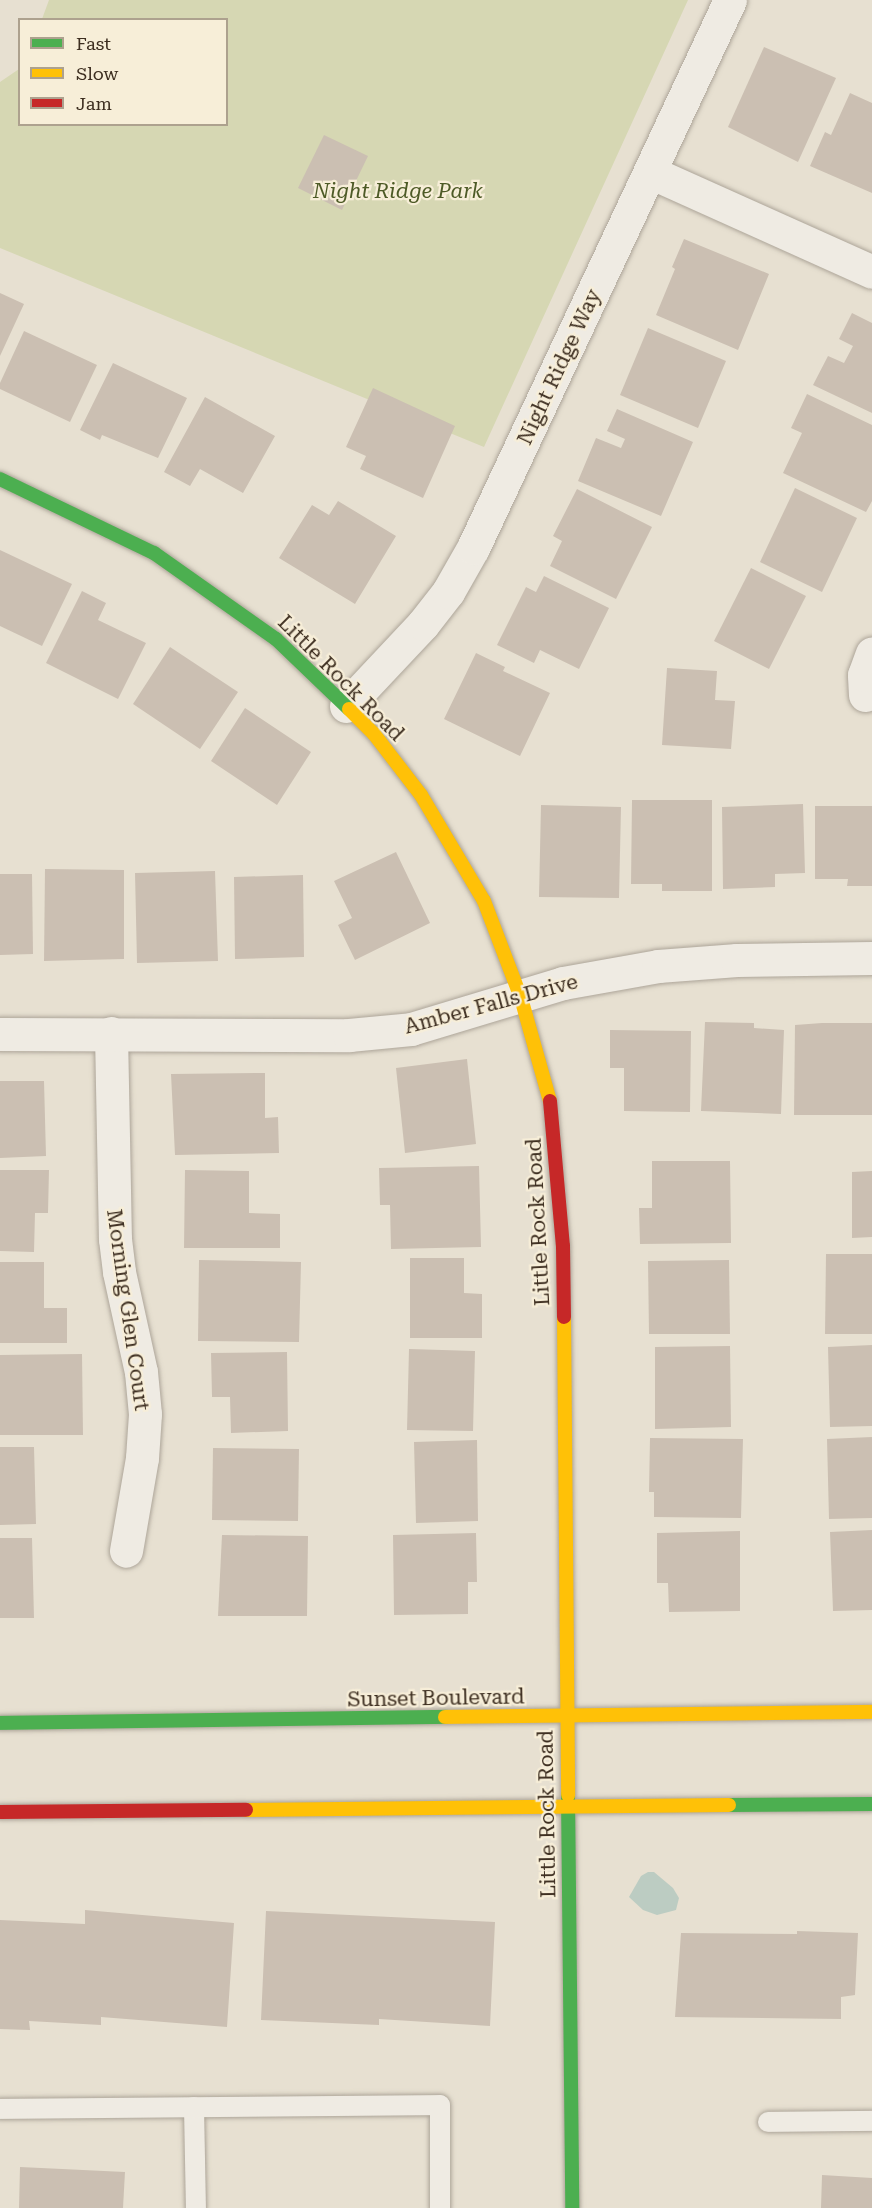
<!DOCTYPE html>
<style>
body{margin:0}
#map{position:relative;width:872px;height:2208px;overflow:hidden;background:#e7e0d1;font-family:"Roboto Serif",serif}
div>[style]{position:absolute}
[style*='--x']{left:calc(var(--x)*1px);top:calc(var(--y)*1px);width:calc(var(--w)*1px);rotate:calc(var(--a)*1deg)}
.green>*{inset:0;background:#d6d7b3}
.water>*{inset:0;background:#bcccc2}
.building>*{inset:0;background:#cbbfb2}
.roads{filter:drop-shadow(0 0 2px #ada599) drop-shadow(0 0 2px #ada599)}
.lane>*{height:20px;margin:-10px;padding:0 10px;transform-origin:10px;border-radius:10px;background:#efebe3}
.street>*{height:33px;margin:-16.5px;padding:0 16.5px;transform-origin:16.5px;border-radius:16.5px;background:#efebe3}
.fast>*{height:14px;margin:-7px;padding:0 7px;transform-origin:7px;border-radius:7px;background:#4caf50}
.slow>*{height:14px;margin:-7px;padding:0 7px;transform-origin:7px;border-radius:7px;background:#ffc107}
.jam>*{height:14px;margin:-7px;padding:0 7px;transform-origin:7px;border-radius:7px;background:#c62828}
span{translate:-50% -50%;white-space:nowrap;text-align:center;line-height:1.15;-webkit-text-stroke:4.5px #f7eed8;paint-order:stroke}
.park-label{font-size:21px;color:#4d5a26;font-style:italic}
.street-label{font-size:21px;color:#3d2e20}
.legend{position:absolute;left:18px;top:18px;width:210px;height:108px;box-sizing:border-box;background:#f7eed8;border:2px solid #ada18e;margin:0;padding:8px 10px;list-style:none;font-size:18px;color:#3d2e20}
.legend li{display:flex;align-items:center;gap:12px;height:30px}
.legend b{width:30px;border:2px solid #ada18e}
</style>
<div id="map">
<div class="green">
<i style="clip-path:polygon(49px 0,688px 0,484px 447px,0 248px,0 82px,19px 69px,20px 124px,226px 124px,226px 20px,42px 19px)"></i>
</div>
<div class="water">
<i style="clip-path:polygon(648px 1872px,654px 1872px,673px 1888px,679px 1898px,676px 1910px,657px 1915px,643px 1910px,629px 1897px,641px 1876px)"></i>
</div>
<div class="building">
<i style="clip-path:polygon(764px 47px,836px 78px,798px 162px,728px 127px)"></i>
<i style="clip-path:polygon(850px 93px,872px 103px,872px 193px,810px 166px,825px 132px,831px 135px)"></i>
<i style="clip-path:polygon(324px 135px,368px 156px,342px 210px,298px 188px)"></i>
<i style="clip-path:polygon(684px 239px,769px 274px,738px 350px,656px 315px,675px 269px,672px 267px)"></i>
<i style="clip-path:polygon(0 293px,24px 304px,0 356px)"></i>
<i style="clip-path:polygon(852px 313px,872px 323px,872px 413px,813px 385px,828px 356px,844px 363px,853px 346px,839px 339px)"></i>
<i style="clip-path:polygon(648px 328px,726px 361px,698px 428px,620px 395px)"></i>
<i style="clip-path:polygon(24px 331px,97px 365px,70px 422px,0 389px,0 383px)"></i>
<i style="clip-path:polygon(113px 363px,187px 398px,158px 458px,102px 435px,100px 440px,80px 430px)"></i>
<i style="clip-path:polygon(373px 388px,455px 426px,423px 498px,360px 469px,366px 456px,346px 447px)"></i>
<i style="clip-path:polygon(807px 394px,872px 425px,872px 501px,866px 512px,783px 473px,802px 433px,791px 428px)"></i>
<i style="clip-path:polygon(205px 397px,275px 436px,243px 493px,200px 469px,190px 486px,164px 472px)"></i>
<i style="clip-path:polygon(617px 409px,693px 442px,661px 516px,578px 481px,596px 438px,621px 448px,625px 439px,607px 431px)"></i>
<i style="clip-path:polygon(795px 488px,857px 518px,822px 592px,760px 562px)"></i>
<i style="clip-path:polygon(577px 489px,652px 527px,616px 599px,550px 566px,562px 541px,553px 536px)"></i>
<i style="clip-path:polygon(338px 501px,396px 536px,355px 604px,279px 558px,312px 505px,329px 515px)"></i>
<i style="clip-path:polygon(0 550px,72px 584px,42px 646px,0 626px)"></i>
<i style="clip-path:polygon(751px 568px,806px 596px,769px 669px,714px 641px)"></i>
<i style="clip-path:polygon(544px 576px,609px 608px,579px 669px,540px 650px,534px 663px,497px 645px,526px 587px,536px 592px)"></i>
<i style="clip-path:polygon(82px 591px,106px 603px,98px 620px,146px 643px,118px 699px,46px 663px)"></i>
<i style="clip-path:polygon(170px 647px,238px 692px,200px 749px,133px 704px)"></i>
<i style="clip-path:polygon(476px 653px,505px 667px,503px 671px,550px 693px,520px 756px,444px 719px)"></i>
<i style="clip-path:polygon(667px 668px,717px 671px,715px 700px,735px 701px,731px 749px,662px 745px)"></i>
<i style="clip-path:polygon(245px 708px,311px 752px,277px 805px,211px 761px)"></i>
<i style="clip-path:polygon(632px 800px,712px 800px,712px 891px,662px 891px,662px 884px,631px 884px)"></i>
<i style="clip-path:polygon(803px 804px,805px 873px,775px 874px,775px 887px,723px 889px,722px 807px)"></i>
<i style="clip-path:polygon(541px 805px,621px 807px,619px 898px,539px 897px)"></i>
<i style="clip-path:polygon(815px 806px,872px 806px,872px 886px,847px 886px,848px 879px,815px 879px)"></i>
<i style="clip-path:polygon(396px 852px,430px 923px,355px 960px,338px 925px,352px 918px,334px 881px)"></i>
<i style="clip-path:polygon(45px 869px,124px 870px,124px 959px,44px 961px)"></i>
<i style="clip-path:polygon(215px 871px,218px 961px,137px 963px,135px 873px)"></i>
<i style="clip-path:polygon(0 874px,32px 874px,33px 954px,0 955px)"></i>
<i style="clip-path:polygon(303px 875px,304px 957px,235px 959px,234px 877px)"></i>
<i style="clip-path:polygon(705px 1022px,754px 1023px,754px 1028px,784px 1030px,781px 1114px,701px 1111px)"></i>
<i style="clip-path:polygon(822px 1023px,872px 1023px,872px 1115px,794px 1115px,795px 1025px)"></i>
<i style="clip-path:polygon(610px 1030px,691px 1031px,690px 1112px,624px 1111px,624px 1068px,610px 1068px)"></i>
<i style="clip-path:polygon(467px 1059px,476px 1144px,405px 1153px,396px 1068px)"></i>
<i style="clip-path:polygon(265px 1073px,265px 1118px,278px 1117px,279px 1153px,175px 1155px,171px 1074px)"></i>
<i style="clip-path:polygon(0 1081px,44px 1081px,46px 1156px,0 1158px)"></i>
<i style="clip-path:polygon(652px 1161px,730px 1161px,731px 1243px,640px 1244px,639px 1208px,652px 1208px)"></i>
<i style="clip-path:polygon(479px 1166px,481px 1247px,391px 1249px,390px 1205px,380px 1205px,379px 1168px)"></i>
<i style="clip-path:polygon(0 1170px,49px 1170px,48px 1213px,35px 1213px,34px 1252px,0 1251px)"></i>
<i style="clip-path:polygon(185px 1170px,249px 1171px,249px 1213px,280px 1214px,280px 1248px,184px 1248px)"></i>
<i style="clip-path:polygon(872px 1171px,872px 1237px,852px 1238px,852px 1172px)"></i>
<i style="clip-path:polygon(826px 1254px,872px 1254px,872px 1334px,825px 1334px)"></i>
<i style="clip-path:polygon(410px 1258px,464px 1258px,464px 1293px,482px 1294px,482px 1338px,410px 1338px)"></i>
<i style="clip-path:polygon(199px 1260px,301px 1262px,299px 1342px,198px 1341px)"></i>
<i style="clip-path:polygon(729px 1260px,730px 1334px,649px 1334px,648px 1261px)"></i>
<i style="clip-path:polygon(0 1262px,44px 1262px,44px 1308px,67px 1308px,67px 1343px,0 1343px)"></i>
<i style="clip-path:polygon(872px 1345px,872px 1426px,830px 1427px,828px 1347px)"></i>
<i style="clip-path:polygon(730px 1346px,731px 1427px,655px 1429px,655px 1347px)"></i>
<i style="clip-path:polygon(409px 1349px,475px 1351px,473px 1431px,407px 1430px)"></i>
<i style="clip-path:polygon(287px 1352px,288px 1431px,231px 1433px,230px 1397px,212px 1397px,211px 1353px)"></i>
<i style="clip-path:polygon(82px 1354px,83px 1435px,0 1435px,0 1355px)"></i>
<i style="clip-path:polygon(872px 1437px,872px 1518px,829px 1519px,827px 1439px)"></i>
<i style="clip-path:polygon(650px 1438px,743px 1439px,741px 1518px,654px 1517px,654px 1492px,649px 1492px)"></i>
<i style="clip-path:polygon(477px 1440px,478px 1521px,416px 1523px,414px 1442px)"></i>
<i style="clip-path:polygon(0 1447px,34px 1447px,36px 1524px,0 1525px)"></i>
<i style="clip-path:polygon(213px 1448px,299px 1449px,298px 1521px,212px 1520px)"></i>
<i style="clip-path:polygon(872px 1530px,872px 1610px,833px 1611px,830px 1532px)"></i>
<i style="clip-path:polygon(740px 1531px,740px 1611px,669px 1612px,668px 1583px,657px 1583px,657px 1533px)"></i>
<i style="clip-path:polygon(476px 1533px,477px 1582px,468px 1582px,468px 1614px,394px 1615px,393px 1535px)"></i>
<i style="clip-path:polygon(222px 1535px,308px 1536px,307px 1616px,218px 1616px)"></i>
<i style="clip-path:polygon(0 1538px,32px 1538px,34px 1618px,0 1618px)"></i>
<i style="clip-path:polygon(85px 1910px,234px 1923px,227px 2027px,101px 2017px,101px 2025px,29px 2021px,30px 2030px,0 2029px,0 1920px,85px 1924px)"></i>
<i style="clip-path:polygon(266px 1911px,495px 1922px,490px 2026px,379px 2019px,379px 2025px,261px 2020px)"></i>
<i style="clip-path:polygon(797px 1931px,858px 1933px,855px 1995px,841px 1997px,841px 2019px,675px 2017px,681px 1933px,797px 1934px)"></i>
<i style="clip-path:polygon(20px 2167px,125px 2172px,123px 2208px,19px 2208px)"></i>
<i style="clip-path:polygon(822px 2175px,872px 2178px,872px 2208px,821px 2208px)"></i>
</div>
<div class="roads">
<div class="lane">
<i style="--x:194;--y:2107;--w:101;--a:88.9"></i>
<i style="--x:0;--y:2109;--w:440;--a:-0.5"></i>
<i style="--x:440;--y:2105;--w:103;--a:90"></i>
<i style="--x:768;--y:2122;--w:104;--a:-0.6"></i>
</div>
<div class="street">
<i style="--x:650;--y:172;--w:243;--a:24.2"></i>
<i style="--x:865;--y:695;--w:20;--a:-93"></i>
<i style="--x:864;--y:675;--w:23;--a:-70"></i>
<i style="--x:346;--y:706;--w:112;--a:-46.8"></i>
<i style="--x:423;--y:624;--w:41;--a:-52"></i>
<i style="--x:448;--y:592;--w:51;--a:-60.4"></i>
<i style="--x:473;--y:548;--w:605;--a:-64.87"></i>
<i style="--x:111;--y:1033;--w:206;--a:88.9"></i>
<i style="--x:115;--y:1239;--w:33;--a:83"></i>
<i style="--x:119;--y:1272;--w:102;--a:77.6"></i>
<i style="--x:141;--y:1372;--w:42;--a:84.6"></i>
<i style="--x:145;--y:1414;--w:44;--a:93.9"></i>
<i style="--x:142;--y:1458;--w:94;--a:99.8"></i>
<i style="--x:0;--y:1034;--w:349;--a:0.2"></i>
<i style="--x:349;--y:1035;--w:62;--a:-5.5"></i>
<i style="--x:411;--y:1029;--w:159;--a:-16.8"></i>
<i style="--x:563;--y:983;--w:97;--a:-10.1"></i>
<i style="--x:658;--y:966;--w:79;--a:-4.3"></i>
<i style="--x:737;--y:960;--w:135;--a:-0.8"></i>
</div>
<div class="fast">
<i style="--x:0;--y:479;--w:171;--a:25.7"></i>
<i style="--x:154;--y:553;--w:149;--a:35.2"></i>
<i style="--x:276;--y:639;--w:101;--a:43.8"></i>
<i style="--x:0;--y:1723;--w:445;--a:-0.8"></i>
<i style="--x:568;--y:1795;--w:413;--a:89.4"></i>
<i style="--x:729;--y:1805;--w:143;--a:-0.4"></i>
</div>
<div class="slow">
<i style="--x:349;--y:709;--w:35;--a:45"></i>
<i style="--x:374;--y:734;--w:77;--a:52.4"></i>
<i style="--x:421;--y:795;--w:123;--a:59.3"></i>
<i style="--x:484;--y:901;--w:104;--a:69.1"></i>
<i style="--x:521;--y:998;--w:107;--a:74.3"></i>
<i style="--x:564;--y:1317;--w:478;--a:89.5"></i>
<i style="--x:445;--y:1717;--w:427;--a:-0.7"></i>
<i style="--x:246;--y:1810;--w:483;--a:-0.6"></i>
</div>
<div class="jam">
<i style="--x:550;--y:1101;--w:146;--a:84.9"></i>
<i style="--x:563;--y:1246;--w:71;--a:89.2"></i>
<i style="--x:0;--y:1812;--w:246;--a:-0.5"></i>
</div>
</div>
<div class="park-label">
<span style="left:398px;top:191px">Night Ridge Park</span>
</div>
<div class="street-label">
<span style="left:559px;top:367px;rotate:-65deg">Night Ridge Way</span>
<span style="left:341px;top:678px;rotate:45deg">Little Rock Road</span>
<span style="left:491px;top:1004px;rotate:-15deg">Amber Falls Drive</span>
<span style="left:538px;top:1222px;rotate:-93deg">Little Rock Road</span>
<span style="left:128px;top:1310px;rotate:82deg">Morning Glen Court</span>
<span style="left:436px;top:1698px;rotate:-1deg">Sunset Boulevard</span>
<span style="left:547px;top:1814px;rotate:-91deg">Little Rock Road</span>
</div>
<ul class="legend">
<li><b style="height:8px;background:#4caf50"></b>Fast</li>
<li><b style="height:8px;background:#ffc107"></b>Slow</li>
<li><b style="height:8px;background:#c62828"></b>Jam</li>
</ul>
</div>
